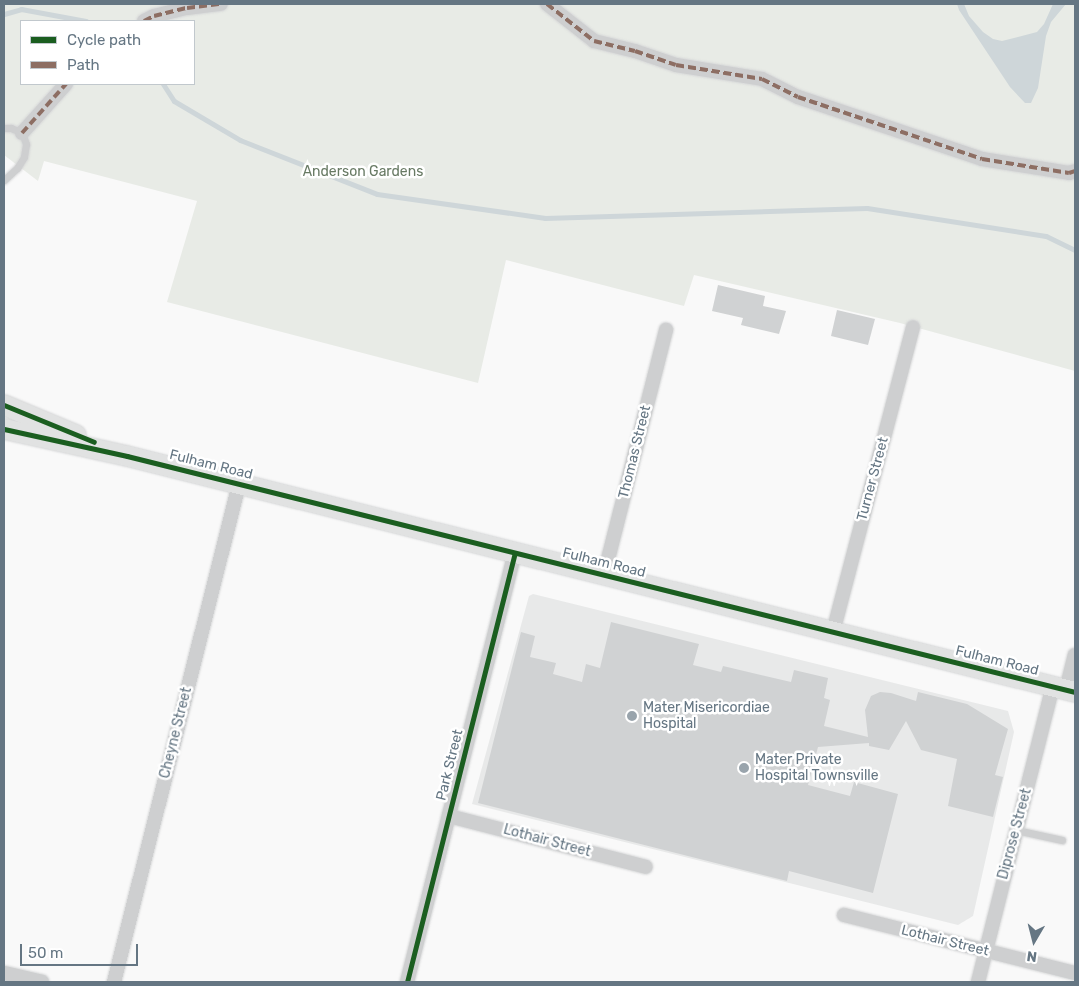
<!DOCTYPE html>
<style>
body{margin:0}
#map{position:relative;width:1079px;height:986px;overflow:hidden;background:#f9f9f9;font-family:Rubik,sans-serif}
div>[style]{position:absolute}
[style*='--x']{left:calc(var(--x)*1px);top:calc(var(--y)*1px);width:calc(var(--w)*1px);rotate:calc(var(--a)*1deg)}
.built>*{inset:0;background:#e8e9e9}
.green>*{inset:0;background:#e8ebe6}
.water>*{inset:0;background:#ced6d9}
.stream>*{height:5px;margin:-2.5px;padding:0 2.5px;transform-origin:2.5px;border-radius:2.5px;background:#ced6d9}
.building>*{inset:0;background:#d0d2d3}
.roads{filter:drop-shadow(0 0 1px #d5d6d7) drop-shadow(0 0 1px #d5d6d7)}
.lane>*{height:7px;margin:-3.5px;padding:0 3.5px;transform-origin:3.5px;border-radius:3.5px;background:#cecfd0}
.street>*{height:14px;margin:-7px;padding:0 7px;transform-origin:7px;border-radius:7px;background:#cecfd0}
.secondary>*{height:20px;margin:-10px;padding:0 10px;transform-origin:10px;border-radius:10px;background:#e1e2e2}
.quiet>*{height:4px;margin-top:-2px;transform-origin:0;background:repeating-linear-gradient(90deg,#8d6e63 0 8px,transparent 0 12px)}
.cycleway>*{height:5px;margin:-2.5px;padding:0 2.5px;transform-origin:2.5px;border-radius:2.5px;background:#1b5e20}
.dots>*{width:14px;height:14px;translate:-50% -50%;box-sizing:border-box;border:2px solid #fff;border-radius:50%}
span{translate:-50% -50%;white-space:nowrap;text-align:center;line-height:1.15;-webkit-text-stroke:5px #fff;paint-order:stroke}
.park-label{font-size:14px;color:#687a64}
.street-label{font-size:14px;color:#657683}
.poi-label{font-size:14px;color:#657683}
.left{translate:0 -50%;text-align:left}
.frame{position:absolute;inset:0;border:5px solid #657683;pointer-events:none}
.legend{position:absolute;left:20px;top:20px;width:175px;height:65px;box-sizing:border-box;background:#fff;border:1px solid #c1c8cd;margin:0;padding:6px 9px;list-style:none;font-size:15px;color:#657683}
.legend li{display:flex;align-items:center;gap:10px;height:25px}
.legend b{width:25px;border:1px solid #c1c8cd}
.north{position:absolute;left:1009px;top:916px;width:50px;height:50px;-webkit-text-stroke:4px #fff;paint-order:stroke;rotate:188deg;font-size:14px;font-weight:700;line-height:20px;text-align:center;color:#657683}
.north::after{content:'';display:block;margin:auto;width:18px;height:22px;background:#657683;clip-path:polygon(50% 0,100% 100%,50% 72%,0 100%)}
.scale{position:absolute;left:20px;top:944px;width:118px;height:22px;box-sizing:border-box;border:2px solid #657683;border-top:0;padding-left:6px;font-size:15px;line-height:18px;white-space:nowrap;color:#657683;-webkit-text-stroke:4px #fff;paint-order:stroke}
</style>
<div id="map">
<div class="built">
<i style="clip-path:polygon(533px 594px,1008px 711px,1014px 732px,973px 916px,958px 925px,472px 804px,529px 596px)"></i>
</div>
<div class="green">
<i style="clip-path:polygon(evenodd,4px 4px,1075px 4px,1075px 371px,900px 323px,694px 275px,684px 306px,506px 260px,478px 383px,167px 302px,197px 201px,44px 161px,38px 181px,4px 155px,4px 4px,21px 21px,194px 21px,194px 84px,21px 84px,21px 21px)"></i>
</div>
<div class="water">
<i style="clip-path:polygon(957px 4px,964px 4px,969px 16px,983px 32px,993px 39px,1002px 41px,1037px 32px,1044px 24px,1053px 4px,1066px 4px,1051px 22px,1046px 36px,1038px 88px,1031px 103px,1025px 103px,1010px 87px,959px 10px)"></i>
</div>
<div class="stream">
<i style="--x:4;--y:14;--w:18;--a:-16"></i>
<i style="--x:21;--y:9;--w:66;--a:10.5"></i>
<i style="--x:163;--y:84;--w:20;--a:57"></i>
<i style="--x:174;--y:101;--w:77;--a:30.6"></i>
<i style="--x:240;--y:140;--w:147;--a:21.5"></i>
<i style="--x:377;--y:194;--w:170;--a:8.1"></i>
<i style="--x:545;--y:218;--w:322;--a:-1.8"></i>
<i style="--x:867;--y:208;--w:181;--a:8.9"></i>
<i style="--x:1046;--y:236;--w:32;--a:26"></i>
</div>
<div class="building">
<i style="clip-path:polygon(718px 285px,765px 296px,763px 306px,786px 311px,779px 334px,741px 325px,743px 318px,712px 311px)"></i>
<i style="clip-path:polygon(837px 310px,875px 319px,868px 345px,831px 336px)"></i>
<i style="clip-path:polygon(611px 622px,699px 644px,693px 665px,721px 672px,723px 666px,791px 682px,794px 670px,828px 678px,824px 698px,830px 700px,824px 726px,868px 737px,865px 710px,871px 696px,880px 692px,891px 693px,916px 701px,918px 692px,967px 704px,1008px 729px,995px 775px,1003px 777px,993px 817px,948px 806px,957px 759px,921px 750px,906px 721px,889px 750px,869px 746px,869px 743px,818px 747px,808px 785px,850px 796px,854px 782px,898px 794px,873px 893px,789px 871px,787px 881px,478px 803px,521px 632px,535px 636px,530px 657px,556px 663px,553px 674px,582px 682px,586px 664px,600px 668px)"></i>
</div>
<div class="roads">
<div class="lane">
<i style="--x:4;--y:128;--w:7;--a:0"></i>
<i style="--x:11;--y:128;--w:12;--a:24"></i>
<i style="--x:22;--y:133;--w:12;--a:70"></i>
<i style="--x:26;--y:144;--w:13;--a:99"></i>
<i style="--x:24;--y:157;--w:13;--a:122"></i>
<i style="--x:17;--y:168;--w:18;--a:137"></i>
<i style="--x:1016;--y:830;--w:47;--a:12.3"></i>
</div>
<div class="street">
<i style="--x:547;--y:4;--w:60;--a:38.2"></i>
<i style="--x:594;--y:41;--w:42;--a:13.7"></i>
<i style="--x:635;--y:51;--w:43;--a:18.9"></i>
<i style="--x:676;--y:65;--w:87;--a:9.2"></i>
<i style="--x:762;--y:79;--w:40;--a:26.6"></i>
<i style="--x:798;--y:97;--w:194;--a:18.6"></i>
<i style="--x:982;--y:159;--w:88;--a:9.1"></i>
<i style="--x:1069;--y:173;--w:6;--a:-18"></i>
<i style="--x:144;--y:21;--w:11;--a:-27"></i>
<i style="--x:154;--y:16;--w:34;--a:-14"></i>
<i style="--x:187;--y:8;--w:34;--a:-7"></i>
<i style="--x:22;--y:133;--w:66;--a:-48.1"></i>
<i style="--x:604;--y:575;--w:253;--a:-75.8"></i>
<i style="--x:833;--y:632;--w:315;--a:-75.3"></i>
<i style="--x:1066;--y:690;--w:36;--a:-76"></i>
<i style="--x:449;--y:816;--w:203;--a:14.5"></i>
<i style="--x:844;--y:915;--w:238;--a:14.1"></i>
<i style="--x:4;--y:973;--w:39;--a:13"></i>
<i style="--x:114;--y:982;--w:513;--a:-75.91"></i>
<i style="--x:407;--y:982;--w:442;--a:-75.9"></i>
<i style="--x:978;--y:982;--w:305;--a:-75.8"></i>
</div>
<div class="secondary">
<i style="--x:4;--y:405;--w:78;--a:22.6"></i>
<i style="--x:4;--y:429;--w:126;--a:12.4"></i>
<i style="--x:127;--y:456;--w:977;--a:13.98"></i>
</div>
</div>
<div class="quiet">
<i style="--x:547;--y:4;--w:60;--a:38.2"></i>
<i style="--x:594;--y:41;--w:42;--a:13.7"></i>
<i style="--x:635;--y:51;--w:43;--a:18.9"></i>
<i style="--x:676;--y:65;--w:87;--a:9.2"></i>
<i style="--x:762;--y:79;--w:40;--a:26.6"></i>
<i style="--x:798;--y:97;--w:194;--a:18.6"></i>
<i style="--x:982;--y:159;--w:88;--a:9.1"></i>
<i style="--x:1069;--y:173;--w:6;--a:-18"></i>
<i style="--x:144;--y:21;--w:11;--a:-27"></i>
<i style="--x:154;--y:16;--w:34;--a:-14"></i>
<i style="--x:187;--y:8;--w:34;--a:-7"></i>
<i style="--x:22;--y:133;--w:66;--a:-48.1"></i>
</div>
<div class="cycleway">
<i style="--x:4;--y:405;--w:97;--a:22.3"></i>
<i style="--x:4;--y:429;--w:126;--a:12.4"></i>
<i style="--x:127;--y:456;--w:977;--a:13.98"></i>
<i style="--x:407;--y:982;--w:442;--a:-75.9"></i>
</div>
<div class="dots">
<i style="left:632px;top:716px;background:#99a4ac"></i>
<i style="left:744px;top:768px;background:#99a4ac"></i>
</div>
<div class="park-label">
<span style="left:363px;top:172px">Anderson Gardens</span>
</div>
<div class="street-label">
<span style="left:635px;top:452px;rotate:-76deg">Thomas Street</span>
<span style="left:211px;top:465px;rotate:14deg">Fulham Road</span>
<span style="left:873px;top:479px;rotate:-75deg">Turner Street</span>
<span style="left:604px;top:563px;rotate:14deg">Fulham Road</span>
<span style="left:997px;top:661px;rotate:14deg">Fulham Road</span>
<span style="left:176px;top:733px;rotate:-76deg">Cheyne Street</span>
<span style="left:450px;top:765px;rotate:-76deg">Park Street</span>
<span style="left:1015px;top:834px;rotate:-75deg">Diprose Street</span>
<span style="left:547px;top:841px;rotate:15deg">Lothair Street</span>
<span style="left:945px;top:941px;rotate:14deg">Lothair Street</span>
</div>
<div class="poi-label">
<span class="left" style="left:643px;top:716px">Mater Misericordiae<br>Hospital</span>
<span class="left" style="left:755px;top:768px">Mater Private<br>Hospital Townsville</span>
</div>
<div class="frame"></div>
<ul class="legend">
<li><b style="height:6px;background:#1b5e20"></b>Cycle path</li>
<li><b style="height:6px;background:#8d6e63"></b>Path</li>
</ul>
<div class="north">N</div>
<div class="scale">50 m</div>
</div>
